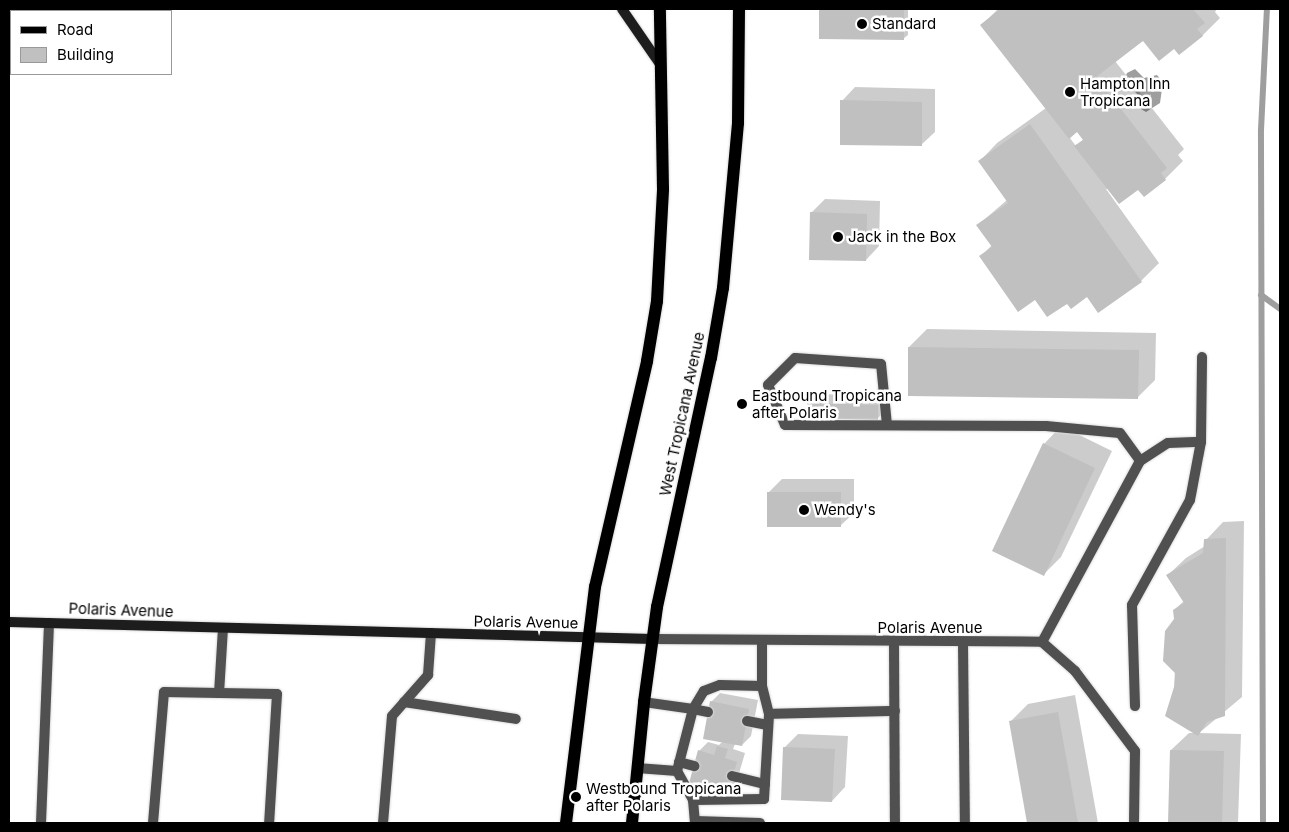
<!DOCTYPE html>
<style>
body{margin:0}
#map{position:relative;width:1289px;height:832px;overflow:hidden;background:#fff;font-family:Inter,sans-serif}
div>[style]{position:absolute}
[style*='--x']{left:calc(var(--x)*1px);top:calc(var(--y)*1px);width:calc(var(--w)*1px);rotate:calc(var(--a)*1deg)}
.water>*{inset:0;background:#9e9e9e}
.shadow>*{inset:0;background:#0003}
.stream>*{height:6px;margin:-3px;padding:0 3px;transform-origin:3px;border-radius:3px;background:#9e9e9e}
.building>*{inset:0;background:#c0c0c0}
.roads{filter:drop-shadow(0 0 1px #dbdbdb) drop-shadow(0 0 1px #dbdbdb)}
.lane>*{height:10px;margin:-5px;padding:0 5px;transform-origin:5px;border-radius:5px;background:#505050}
.street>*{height:10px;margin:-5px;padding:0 5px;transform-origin:5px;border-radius:5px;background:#505050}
.secondary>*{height:10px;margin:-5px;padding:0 5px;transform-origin:5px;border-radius:5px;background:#1d1d1d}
.primary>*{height:12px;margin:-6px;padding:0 6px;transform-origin:6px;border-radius:6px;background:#000}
.dots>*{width:14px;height:14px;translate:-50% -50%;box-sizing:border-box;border:2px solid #fff;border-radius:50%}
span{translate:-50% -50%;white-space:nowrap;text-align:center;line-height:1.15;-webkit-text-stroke:5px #fff;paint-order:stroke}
.poi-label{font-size:15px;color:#000}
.left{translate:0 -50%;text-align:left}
.street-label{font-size:15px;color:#000}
.frame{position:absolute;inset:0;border:10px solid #000;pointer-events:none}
.legend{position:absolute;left:10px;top:10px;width:162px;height:65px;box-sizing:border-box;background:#fff;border:1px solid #999;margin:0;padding:6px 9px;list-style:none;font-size:15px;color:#000}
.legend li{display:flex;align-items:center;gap:10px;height:25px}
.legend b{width:25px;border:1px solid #999}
</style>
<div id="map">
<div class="water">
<i style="clip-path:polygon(1135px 69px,1144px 78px,1157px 75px,1163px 82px,1160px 103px,1146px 112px,1141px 109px,1137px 94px,1124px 80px,1127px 73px)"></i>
</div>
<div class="shadow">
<i style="clip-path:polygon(821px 9px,908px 9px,908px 35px,903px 39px,820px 38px)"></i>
<i style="clip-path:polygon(evenodd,998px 9px,1217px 9px,1215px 12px,1220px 18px,1202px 36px,1175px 47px,1143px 39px,1115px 61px,1184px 149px,1178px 155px,1183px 161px,1165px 179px,1138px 188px,1106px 189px,1159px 263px,1141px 281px,1098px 311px,1087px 296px,1067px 302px,1036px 298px,981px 256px,992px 245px,978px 225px,1007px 200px,980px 161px,997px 143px,1046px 108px,982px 25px,998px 9px,1077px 130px,1084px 139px,1076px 146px,1069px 137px,1077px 130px)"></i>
<i style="clip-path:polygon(855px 87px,935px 89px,935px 132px,921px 145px,842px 101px)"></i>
<i style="clip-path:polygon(825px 199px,880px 201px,879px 246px,866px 260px,811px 213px)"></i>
<i style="clip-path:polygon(927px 329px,1156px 333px,1155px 380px,1137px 398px,909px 347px)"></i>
<i style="clip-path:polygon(818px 394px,886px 396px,886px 410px,877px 419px,809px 403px)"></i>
<i style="clip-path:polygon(1061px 426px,1112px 451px,1061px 557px,1044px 574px,1044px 444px)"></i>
<i style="clip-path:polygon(782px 479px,854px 479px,854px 513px,840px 526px,769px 492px)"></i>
<i style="clip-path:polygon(1244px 521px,1242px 697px,1199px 733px,1241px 734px,1238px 823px,1169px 823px,1171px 750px,1189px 733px,1196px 733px,1175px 687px,1174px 610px,1184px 601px,1168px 575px,1186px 558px,1205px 546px,1206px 540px,1223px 522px)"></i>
<i style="clip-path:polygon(720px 693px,758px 700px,751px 736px,742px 745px,735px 744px,733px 749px,745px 753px,735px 787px,726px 796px,699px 751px,708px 742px,719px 745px,723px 741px,711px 702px)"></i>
<i style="clip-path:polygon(1075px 695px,1098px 823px,1029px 823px,1011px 721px,1028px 704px)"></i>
<i style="clip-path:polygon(798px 734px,848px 736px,845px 787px,832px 801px,784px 748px)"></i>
</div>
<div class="stream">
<i style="--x:1261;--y:295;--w:24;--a:36"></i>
<i style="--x:1263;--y:823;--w:693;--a:-90.17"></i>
<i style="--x:1261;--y:130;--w:121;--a:-87.2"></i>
</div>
<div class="building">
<i style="clip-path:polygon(819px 9px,904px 9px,904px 40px,819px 39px)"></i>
<i style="clip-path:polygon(1000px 9px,1193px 9px,1205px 23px,1197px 29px,1203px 36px,1179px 55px,1174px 49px,1159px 61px,1143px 41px,1096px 77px,1167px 168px,1161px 173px,1166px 180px,1144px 197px,1138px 190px,1119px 204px,1074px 146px,1083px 140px,1077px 132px,1069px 139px,980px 25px)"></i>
<i style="clip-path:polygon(840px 100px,922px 102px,922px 146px,840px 145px)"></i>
<i style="clip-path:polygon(1030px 124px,1142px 282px,1098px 313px,1087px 297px,1071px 309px,1067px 304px,1047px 317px,1035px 300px,1018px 312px,979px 256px,992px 247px,976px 225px,1008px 203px,978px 161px)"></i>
<i style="clip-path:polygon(810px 212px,867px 214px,866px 261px,809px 260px)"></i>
<i style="clip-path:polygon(908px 347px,1139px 350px,1138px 399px,908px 396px)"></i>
<i style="clip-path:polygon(807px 403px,878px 405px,878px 420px,807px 418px)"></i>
<i style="clip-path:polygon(1043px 443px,1095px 468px,1044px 576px,992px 551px)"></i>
<i style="clip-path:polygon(767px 492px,841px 492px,841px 527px,767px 527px)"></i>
<i style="clip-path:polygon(1226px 538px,1225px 716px,1207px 722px,1198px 736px,1165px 716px,1174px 687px,1175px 673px,1163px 661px,1165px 631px,1174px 619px,1173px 610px,1184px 603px,1166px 575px,1203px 553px,1204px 539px)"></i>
<i style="clip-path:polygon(710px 701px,749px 709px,742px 746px,703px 739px)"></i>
<i style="clip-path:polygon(1058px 712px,1078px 823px,1027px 823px,1009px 721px)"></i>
<i style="clip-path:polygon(717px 746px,728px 749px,725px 758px,737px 762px,726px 798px,688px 787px,698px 750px,714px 755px)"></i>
<i style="clip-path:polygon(783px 747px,835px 749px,832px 802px,781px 800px)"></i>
<i style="clip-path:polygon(1170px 750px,1224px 751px,1222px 823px,1168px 823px)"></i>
</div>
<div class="roads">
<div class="lane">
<i style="--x:887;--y:425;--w:61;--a:-95.6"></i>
<i style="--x:881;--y:364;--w:86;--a:-176"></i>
<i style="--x:795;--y:358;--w:38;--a:135"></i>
<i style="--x:768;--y:385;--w:43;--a:67"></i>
<i style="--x:785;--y:425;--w:261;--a:0.2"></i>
<i style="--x:1046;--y:426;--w:74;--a:5.4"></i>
<i style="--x:1120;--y:433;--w:34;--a:54"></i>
<i style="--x:1140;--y:461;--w:206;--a:118.4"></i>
<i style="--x:1042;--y:642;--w:44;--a:41.3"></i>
<i style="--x:1075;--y:671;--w:100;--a:53.1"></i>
<i style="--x:1135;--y:751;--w:72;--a:90.8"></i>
<i style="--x:1140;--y:461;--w:33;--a:-33"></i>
<i style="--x:1168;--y:443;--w:33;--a:-2"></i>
<i style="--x:1201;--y:442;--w:85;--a:-89.3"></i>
<i style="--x:223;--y:628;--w:65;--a:93.5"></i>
<i style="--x:219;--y:693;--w:58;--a:1"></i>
<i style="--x:277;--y:694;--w:129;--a:93.5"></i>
<i style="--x:762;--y:641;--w:45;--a:90"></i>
<i style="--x:762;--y:686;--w:29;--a:76"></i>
<i style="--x:894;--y:643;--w:180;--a:89.7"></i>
<i style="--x:963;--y:643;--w:180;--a:89.4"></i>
<i style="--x:404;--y:702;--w:113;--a:8.6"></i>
<i style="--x:1135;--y:706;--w:101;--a:-91.7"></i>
<i style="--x:1132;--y:605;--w:120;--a:-61.1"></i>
<i style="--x:1190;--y:500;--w:59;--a:-79.3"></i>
<i style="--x:708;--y:712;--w:15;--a:-169"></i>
<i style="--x:693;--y:709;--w:21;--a:-59"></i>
<i style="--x:704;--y:691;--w:17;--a:-21"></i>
<i style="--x:720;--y:685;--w:42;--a:1.4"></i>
<i style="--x:747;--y:721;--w:21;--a:11"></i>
<i style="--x:679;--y:762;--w:16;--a:15"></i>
<i style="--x:637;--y:768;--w:40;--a:4.3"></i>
<i style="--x:677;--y:771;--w:64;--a:-75.5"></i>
<i style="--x:693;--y:709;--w:49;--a:-171.9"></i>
<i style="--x:677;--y:771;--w:33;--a:61"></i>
<i style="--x:732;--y:776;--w:34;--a:14"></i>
<i style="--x:695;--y:821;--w:65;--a:1.8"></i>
<i style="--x:41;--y:823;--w:200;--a:-87.7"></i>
<i style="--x:153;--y:823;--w:131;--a:-85.2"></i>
<i style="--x:164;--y:692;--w:55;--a:1"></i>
<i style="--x:383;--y:823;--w:107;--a:-85.2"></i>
<i style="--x:392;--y:716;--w:55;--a:-48.7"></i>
<i style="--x:428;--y:675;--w:42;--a:-85.9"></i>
<i style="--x:695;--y:823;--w:23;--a:-95"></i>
<i style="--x:693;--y:800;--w:71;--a:-0.8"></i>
<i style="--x:764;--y:799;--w:85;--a:-86.6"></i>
<i style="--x:769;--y:714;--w:126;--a:-1.4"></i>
</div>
<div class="street">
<i style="--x:653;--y:639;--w:389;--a:0.4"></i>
</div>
<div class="secondary">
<i style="--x:622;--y:9;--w:67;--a:55.4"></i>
<i style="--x:9;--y:622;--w:644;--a:1.51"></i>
</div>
<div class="primary">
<i style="--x:566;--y:823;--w:238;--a:-83"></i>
<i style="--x:595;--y:587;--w:232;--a:-77"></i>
<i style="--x:647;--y:361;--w:61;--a:-80.5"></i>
<i style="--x:657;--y:301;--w:112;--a:-86.9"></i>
<i style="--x:663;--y:189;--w:180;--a:-91"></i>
<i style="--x:632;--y:823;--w:122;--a:-84.3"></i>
<i style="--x:644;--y:702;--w:96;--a:-82.2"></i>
<i style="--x:657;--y:607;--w:255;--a:-77.8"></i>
<i style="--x:711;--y:358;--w:71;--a:-80.3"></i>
<i style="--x:723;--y:288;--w:166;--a:-84.8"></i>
<i style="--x:738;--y:123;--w:114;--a:-89.5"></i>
</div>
</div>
<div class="dots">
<i style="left:862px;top:24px;background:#000"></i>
<i style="left:1070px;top:92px;background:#000"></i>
<i style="left:838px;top:237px;background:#000"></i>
<i style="left:742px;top:404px;background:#000"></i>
<i style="left:804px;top:510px;background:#000"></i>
<i style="left:576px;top:797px;background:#000"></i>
</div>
<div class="poi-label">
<span class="left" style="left:872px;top:24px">Standard</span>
<span class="left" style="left:1080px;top:92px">Hampton Inn<br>Tropicana</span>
<span class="left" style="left:848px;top:237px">Jack in the Box</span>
<span class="left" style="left:752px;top:404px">Eastbound Tropicana<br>after Polaris</span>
<span class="left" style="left:814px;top:510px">Wendy's</span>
<span class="left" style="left:586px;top:797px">Westbound Tropicana<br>after Polaris</span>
</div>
<div class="street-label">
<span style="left:682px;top:414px;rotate:-78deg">West Tropicana Avenue</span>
<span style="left:121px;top:610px;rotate:2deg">Polaris Avenue</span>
<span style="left:526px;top:622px;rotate:1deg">Polaris Avenue</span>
<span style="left:930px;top:628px">Polaris Avenue</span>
</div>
<div class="frame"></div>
<ul class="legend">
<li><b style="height:6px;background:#000"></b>Road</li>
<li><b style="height:14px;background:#c0c0c0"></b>Building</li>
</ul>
</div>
